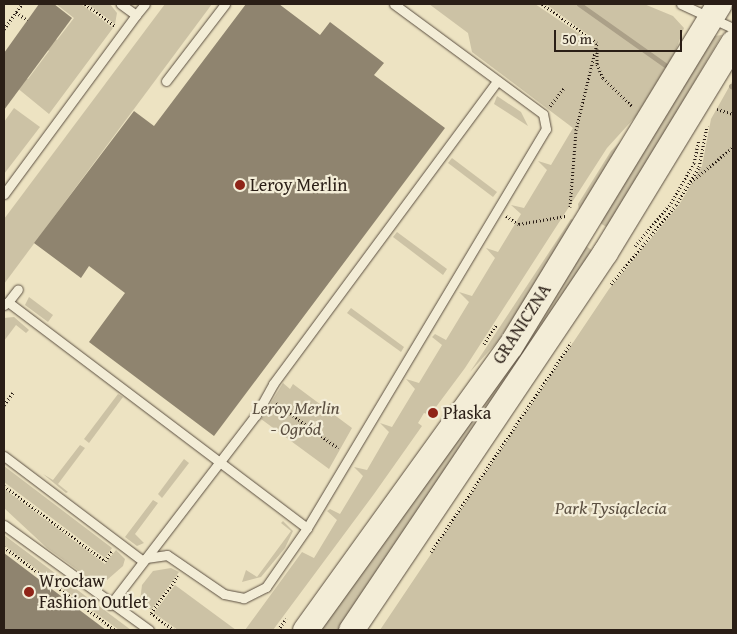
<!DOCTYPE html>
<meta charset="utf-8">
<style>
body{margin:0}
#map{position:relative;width:737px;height:634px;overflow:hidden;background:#ede3c2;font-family:"Gentium Book Plus",serif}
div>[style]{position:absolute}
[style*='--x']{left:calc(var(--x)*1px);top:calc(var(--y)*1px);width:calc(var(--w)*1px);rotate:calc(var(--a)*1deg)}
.green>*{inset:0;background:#ccc2a5}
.stream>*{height:5px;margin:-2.5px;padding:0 2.5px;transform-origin:2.5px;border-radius:2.5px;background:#aba088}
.building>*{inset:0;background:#8f846f}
.path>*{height:3px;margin-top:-1.5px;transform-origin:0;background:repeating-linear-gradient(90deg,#2a1e16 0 1px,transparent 0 3.5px)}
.roads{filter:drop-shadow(0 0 1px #5b4f41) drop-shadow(0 0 1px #5b4f41)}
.lane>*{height:9px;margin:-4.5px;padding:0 4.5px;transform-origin:4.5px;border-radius:4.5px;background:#f3edd7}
.secondary>*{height:25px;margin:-12.5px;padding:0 12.5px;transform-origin:12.5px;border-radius:12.5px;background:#f3edd7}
.dots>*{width:14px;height:14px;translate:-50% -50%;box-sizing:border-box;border:2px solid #f3edd7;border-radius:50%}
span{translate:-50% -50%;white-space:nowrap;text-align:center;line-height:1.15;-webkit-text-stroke:4.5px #f3edd7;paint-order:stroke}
.poi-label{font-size:18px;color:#2a1e16}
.left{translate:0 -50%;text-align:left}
.street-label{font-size:18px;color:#2a1e16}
.park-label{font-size:18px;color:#5b4f41;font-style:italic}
.frame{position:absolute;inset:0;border:5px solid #2a1e16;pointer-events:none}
.scale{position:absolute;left:554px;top:30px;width:128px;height:22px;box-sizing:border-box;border:2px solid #2a1e16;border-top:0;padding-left:6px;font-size:15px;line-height:18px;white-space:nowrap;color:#2a1e16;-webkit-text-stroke:4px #f3edd7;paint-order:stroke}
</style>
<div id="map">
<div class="green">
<i style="clip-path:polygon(56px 4px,81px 4px,113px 28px,49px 114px,16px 87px,24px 77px,28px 79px,49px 51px,46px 48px,54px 38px,57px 40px,74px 18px)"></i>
<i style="clip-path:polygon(88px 4px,110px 4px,117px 13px,115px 24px)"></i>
<i style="clip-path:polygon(165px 4px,212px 4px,4px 284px,4px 219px)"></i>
<i style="clip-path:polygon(429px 4px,535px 4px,593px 43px,594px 39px,546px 4px,644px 4px,673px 16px,684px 28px,675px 52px,637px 115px,607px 148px,465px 368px,430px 415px,424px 413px,418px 423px,422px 426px,374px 494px,273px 630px,245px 630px,302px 552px,314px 558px,337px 520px,327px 511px,330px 509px,340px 514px,363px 476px,354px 467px,367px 470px,389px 432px,380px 423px,392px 427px,415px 389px,406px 379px,419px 383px,442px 345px,432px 337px,435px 334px,446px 340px,469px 302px,459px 292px,472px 296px,495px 258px,486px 248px,498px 252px,521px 214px,511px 205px,524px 208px,547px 170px,538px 161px,551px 165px,573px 128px,472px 52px,468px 33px)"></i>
<i style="clip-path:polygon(722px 35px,608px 228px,600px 223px,714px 36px)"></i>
<i style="clip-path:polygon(733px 80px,733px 630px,380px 630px,609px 289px,679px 205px,702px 166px,711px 119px)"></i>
<i style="clip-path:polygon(497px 96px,521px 112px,528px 126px,494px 104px)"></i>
<i style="clip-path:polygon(14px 108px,40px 127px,4px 174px,4px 122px)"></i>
<i style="clip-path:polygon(634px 128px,579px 210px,578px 204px,611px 151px)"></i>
<i style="clip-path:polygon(452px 158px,497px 192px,493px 197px,448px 163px)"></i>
<i style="clip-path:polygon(571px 219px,576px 221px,498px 341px,470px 372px)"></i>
<i style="clip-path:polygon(397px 232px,447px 269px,443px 275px,393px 237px)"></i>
<i style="clip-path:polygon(586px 246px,593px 251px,347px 618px,338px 630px,318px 630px,525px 340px)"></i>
<i style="clip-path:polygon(29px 297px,53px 315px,48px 322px,25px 305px)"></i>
<i style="clip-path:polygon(351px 308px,404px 347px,401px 352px,347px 313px)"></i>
<i style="clip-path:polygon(14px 317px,29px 330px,26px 333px,16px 325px,4px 341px,4px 318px)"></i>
<i style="clip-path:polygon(283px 383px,290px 389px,293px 384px,352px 428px,329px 469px,261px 419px)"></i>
<i style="clip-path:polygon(118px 394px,123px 397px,89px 443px,84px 439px)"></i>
<i style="clip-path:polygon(80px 445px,85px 448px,58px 484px,68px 492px,66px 493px,43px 474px,53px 480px)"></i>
<i style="clip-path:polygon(184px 459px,189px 463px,162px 498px,158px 494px)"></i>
<i style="clip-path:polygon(4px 466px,112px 548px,105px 558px,4px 482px)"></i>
<i style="clip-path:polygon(4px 489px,105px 564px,116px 550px,125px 559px,123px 566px,107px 580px,90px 579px,47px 548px,4px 508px)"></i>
<i style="clip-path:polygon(153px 500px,158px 503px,135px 534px,144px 543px,137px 546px,125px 537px)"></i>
<i style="clip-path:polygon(283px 521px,293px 531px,285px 548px,261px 577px,242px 582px,246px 570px,257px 577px,291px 531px,281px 523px)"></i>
<i style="clip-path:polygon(4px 535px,131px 630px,119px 630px,4px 545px)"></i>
<i style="clip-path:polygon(171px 568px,179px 572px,151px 610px,140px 601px,142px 585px,153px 571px)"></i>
<i style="clip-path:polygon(175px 585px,236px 630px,178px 630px,154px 613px)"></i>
</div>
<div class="stream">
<i style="--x:579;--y:4;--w:105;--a:35.3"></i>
<i style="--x:731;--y:86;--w:2;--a:27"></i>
</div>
<div class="building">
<i style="clip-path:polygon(39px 4px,54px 4px,72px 18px,4px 110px,4px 53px)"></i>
<i style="clip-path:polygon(246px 4px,279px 4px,320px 35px,330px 22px,384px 63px,374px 75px,445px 128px,214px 436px,89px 342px,125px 293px,89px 266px,81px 278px,34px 243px,134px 111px,154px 126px)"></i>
<i style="clip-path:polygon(4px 553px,106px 630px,4px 630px)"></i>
</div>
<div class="path">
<i style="--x:85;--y:4;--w:37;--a:36"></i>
<i style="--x:542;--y:4;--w:67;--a:35.3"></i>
<i style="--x:16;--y:12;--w:14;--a:36"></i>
<i style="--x:4;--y:29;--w:31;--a:-54"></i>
<i style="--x:597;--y:49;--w:15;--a:90"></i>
<i style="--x:597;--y:64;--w:15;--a:67"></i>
<i style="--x:603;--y:78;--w:40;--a:44"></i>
<i style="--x:550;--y:106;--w:24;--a:-52"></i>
<i style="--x:717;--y:109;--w:17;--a:17"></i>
<i style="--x:691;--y:182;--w:55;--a:-39.8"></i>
<i style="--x:570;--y:207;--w:77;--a:-85.5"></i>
<i style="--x:576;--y:130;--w:89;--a:-76.4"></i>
<i style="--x:506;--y:216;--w:15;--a:32"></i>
<i style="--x:519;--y:224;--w:47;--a:-9.9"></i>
<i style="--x:635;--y:246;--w:56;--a:-50.1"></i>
<i style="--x:671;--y:203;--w:46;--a:-60.1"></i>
<i style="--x:694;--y:163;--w:24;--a:-78"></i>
<i style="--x:611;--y:284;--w:102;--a:-50.6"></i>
<i style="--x:676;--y:205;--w:44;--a:-58.8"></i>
<i style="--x:699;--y:167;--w:42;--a:-79"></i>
<i style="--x:484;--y:344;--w:24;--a:-57"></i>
<i style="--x:276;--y:403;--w:77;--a:36"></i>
<i style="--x:4;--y:405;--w:17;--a:-54"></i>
<i style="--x:4;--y:486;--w:126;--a:36.6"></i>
<i style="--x:105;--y:561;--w:12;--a:-55"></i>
<i style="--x:4;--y:547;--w:139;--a:36.8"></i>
<i style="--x:431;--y:552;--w:252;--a:-56.2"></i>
<i style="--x:174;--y:630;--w:29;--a:-144"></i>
<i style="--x:151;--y:613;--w:46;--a:-53.9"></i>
<i style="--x:278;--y:630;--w:14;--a:-54"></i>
</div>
<div class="roads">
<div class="lane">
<i style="--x:681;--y:4;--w:57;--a:24.8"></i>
<i style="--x:136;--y:15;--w:14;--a:-51"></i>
<i style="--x:166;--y:81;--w:97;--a:-52.5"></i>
<i style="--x:4;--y:194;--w:222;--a:-53.6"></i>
<i style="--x:136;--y:15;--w:19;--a:-144"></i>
<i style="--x:8;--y:302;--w:16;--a:-52"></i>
<i style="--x:4;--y:305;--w:5;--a:-37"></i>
<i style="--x:8;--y:302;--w:375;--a:37.1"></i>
<i style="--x:307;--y:528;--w:72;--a:124.8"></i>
<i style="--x:266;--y:587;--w:25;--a:153"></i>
<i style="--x:244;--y:598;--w:20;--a:-169"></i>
<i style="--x:224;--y:594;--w:69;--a:-145.6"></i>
<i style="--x:167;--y:555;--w:21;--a:172"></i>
<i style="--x:4;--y:456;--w:174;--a:37.1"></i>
<i style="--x:4;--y:525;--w:179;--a:35.9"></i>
<i style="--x:307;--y:528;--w:465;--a:-59.1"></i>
<i style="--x:546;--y:129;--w:15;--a:-101"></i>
<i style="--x:543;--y:114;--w:185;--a:-143.6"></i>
<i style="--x:110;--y:605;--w:240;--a:-52.5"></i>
<i style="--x:256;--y:415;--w:35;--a:-61"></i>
<i style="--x:273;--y:384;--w:377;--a:-53.5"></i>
</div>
<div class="secondary">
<i style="--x:305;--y:630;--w:350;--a:-54.2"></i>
<i style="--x:510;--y:346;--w:401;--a:-58.6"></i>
<i style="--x:351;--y:630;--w:455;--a:-56.1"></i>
<i style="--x:605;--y:252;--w:246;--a:-58.6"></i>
</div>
</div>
<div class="dots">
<i style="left:240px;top:185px;background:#8f2418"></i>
<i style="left:433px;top:413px;background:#8f2418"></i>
<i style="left:29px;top:592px;background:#8f2418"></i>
</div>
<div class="poi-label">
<span class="left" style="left:250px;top:185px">Leroy Merlin</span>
<span class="left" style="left:443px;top:413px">Płaska</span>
<span class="left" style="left:39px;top:592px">Wrocław<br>Fashion Outlet</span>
</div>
<div class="street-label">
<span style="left:522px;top:324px;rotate:-57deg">GRANICZNA</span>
</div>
<div class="park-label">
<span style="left:296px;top:419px">Leroy Merlin<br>- Ogród</span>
<span style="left:611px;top:508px">Park Tysiąclecia</span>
</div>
<div class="frame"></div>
<div class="scale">50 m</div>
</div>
